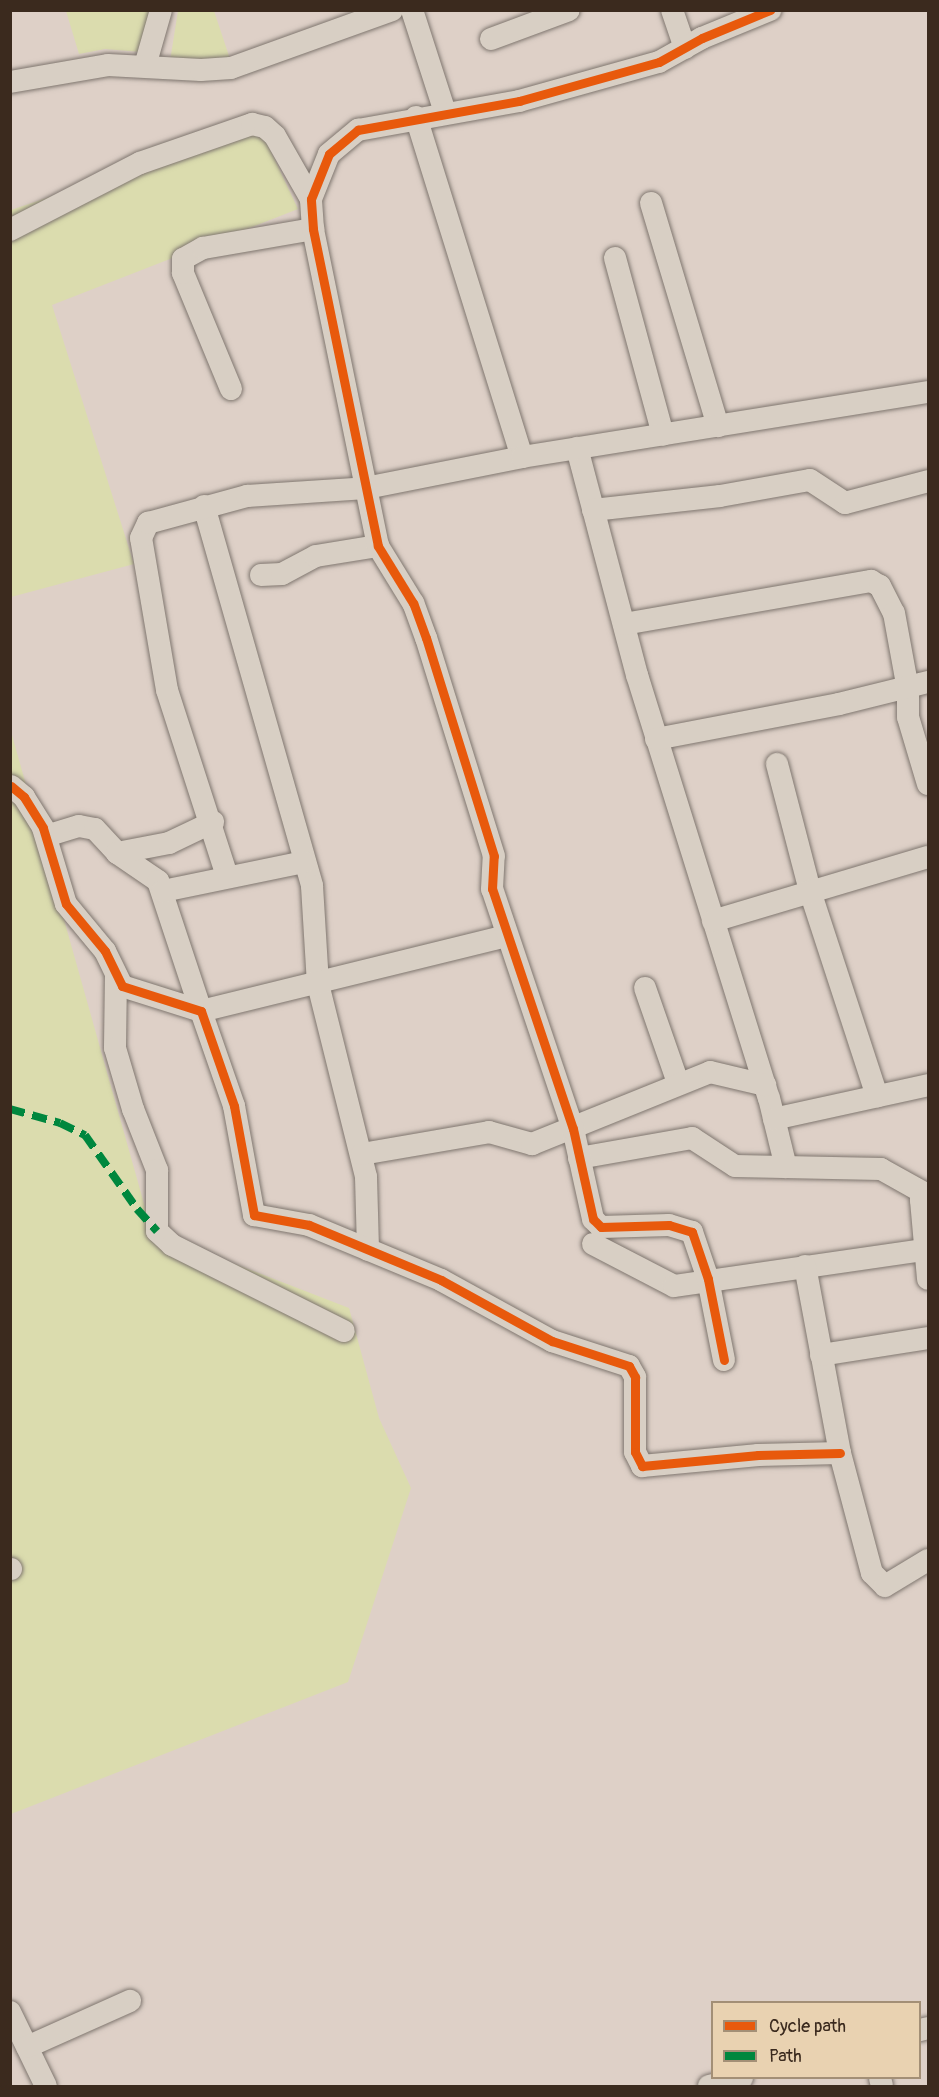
<!DOCTYPE html>
<style>
body{margin:0}
#map{position:relative;width:939px;height:2097px;overflow:hidden;background:#ded0c7;font-family:Pangolin,sans-serif}
div>[style]{position:absolute}
[style*='--x']{left:calc(var(--x)*1px);top:calc(var(--y)*1px);width:calc(var(--w)*1px);rotate:calc(var(--a)*1deg)}
.green>*{inset:0;background:#dbdcae}
.roads{filter:drop-shadow(0 0 2px #7f766f) drop-shadow(0 0 2px #7f766f)}
.minor>*{height:22px;margin:-11px;padding:0 11px;transform-origin:11px;border-radius:11px;background:#d8cfc4}
.quiet>*{height:8px;margin-top:-4px;transform-origin:0;background:repeating-linear-gradient(90deg,#00873e 0 15px,transparent 0 23px)}
.cycleway>*{height:9px;margin:-4.5px;padding:0 4.5px;transform-origin:4.5px;border-radius:4.5px;background:#e8590c}
span{translate:-50% -50%;white-space:nowrap;text-align:center;line-height:1.15;-webkit-text-stroke:4.5px #e9d2b1;paint-order:stroke}
.frame{position:absolute;inset:0;border:12px solid #3b2a1e;pointer-events:none}
.legend{position:absolute;left:711px;top:2001px;width:210px;height:78px;box-sizing:border-box;background:#e9d2b1;border:2px solid #a38f76;margin:0;padding:8px 10px;list-style:none;font-size:18px;color:#3b2a1e}
.legend li{display:flex;align-items:center;gap:12px;height:30px}
.legend b{width:30px;border:2px solid #a38f76}
</style>
<div id="map">
<div class="green">
<i style="clip-path:polygon(66px 11px,150px 11px,141px 52px,105px 49px,79px 54px)"></i>
<i style="clip-path:polygon(178px 11px,214px 11px,230px 59px,170px 61px)"></i>
<i style="clip-path:polygon(259px 126px,298px 209px,52px 305px,134px 564px,11px 597px,11px 210px)"></i>
<i style="clip-path:polygon(10px 728px,152px 1232px,349px 1308px,379px 1418px,411px 1488px,348px 1682px,11px 1814px)"></i>
</div>
<div class="roads">
<div class="minor">
<i style="--x:412;--y:10;--w:107;--a:72.1"></i>
<i style="--x:672;--y:10;--w:40;--a:71.1"></i>
<i style="--x:491;--y:39;--w:83;--a:-20.4"></i>
<i style="--x:145;--y:66;--w:58;--a:-74.1"></i>
<i style="--x:10;--y:82;--w:99;--a:-9.8"></i>
<i style="--x:108;--y:65;--w:93;--a:3.1"></i>
<i style="--x:201;--y:70;--w:30;--a:-4"></i>
<i style="--x:231;--y:68;--w:171;--a:-19.8"></i>
<i style="--x:416;--y:117;--w:356;--a:72.7"></i>
<i style="--x:651;--y:203;--w:233;--a:73.3"></i>
<i style="--x:10;--y:230;--w:146;--a:-27.3"></i>
<i style="--x:140;--y:163;--w:119;--a:-19.2"></i>
<i style="--x:252;--y:124;--w:13;--a:13"></i>
<i style="--x:265;--y:127;--w:13;--a:42"></i>
<i style="--x:275;--y:136;--w:73;--a:60.3"></i>
<i style="--x:615;--y:258;--w:183;--a:74.8"></i>
<i style="--x:231;--y:389;--w:126;--a:-112.5"></i>
<i style="--x:183;--y:273;--w:14;--a:-90"></i>
<i style="--x:183;--y:259;--w:23;--a:-29"></i>
<i style="--x:203;--y:248;--w:112;--a:-9.8"></i>
<i style="--x:577;--y:448;--w:235;--a:75.2"></i>
<i style="--x:637;--y:675;--w:443;--a:72.7"></i>
<i style="--x:769;--y:1098;--w:71;--a:76.2"></i>
<i style="--x:204;--y:506;--w:395;--a:74.1"></i>
<i style="--x:312;--y:886;--w:98;--a:86.5"></i>
<i style="--x:318;--y:984;--w:199;--a:76"></i>
<i style="--x:366;--y:1177;--w:73;--a:88.4"></i>
<i style="--x:593;--y:510;--w:128;--a:-6.3"></i>
<i style="--x:720;--y:496;--w:91;--a:-10.1"></i>
<i style="--x:810;--y:480;--w:42;--a:33.3"></i>
<i style="--x:845;--y:503;--w:86;--a:-14.8"></i>
<i style="--x:261;--y:575;--w:21;--a:-3"></i>
<i style="--x:282;--y:574;--w:38;--a:-28"></i>
<i style="--x:316;--y:556;--w:63;--a:-9.2"></i>
<i style="--x:624;--y:624;--w:251;--a:-9.9"></i>
<i style="--x:871;--y:581;--w:10;--a:29"></i>
<i style="--x:880;--y:586;--w:30;--a:63"></i>
<i style="--x:894;--y:613;--w:77;--a:79.6"></i>
<i style="--x:908;--y:689;--w:28;--a:90"></i>
<i style="--x:908;--y:717;--w:70;--a:73.4"></i>
<i style="--x:656;--y:739;--w:186;--a:-10.8"></i>
<i style="--x:839;--y:704;--w:92;--a:-13.9"></i>
<i style="--x:777;--y:764;--w:131;--a:75.4"></i>
<i style="--x:810;--y:891;--w:216;--a:71.9"></i>
<i style="--x:11;--y:786;--w:17;--a:40"></i>
<i style="--x:24;--y:797;--w:36;--a:58"></i>
<i style="--x:43;--y:828;--w:79;--a:73.2"></i>
<i style="--x:66;--y:904;--w:61;--a:50.3"></i>
<i style="--x:105;--y:951;--w:39;--a:64"></i>
<i style="--x:122;--y:986;--w:83;--a:17.6"></i>
<i style="--x:201;--y:1011;--w:101;--a:70.8"></i>
<i style="--x:234;--y:1106;--w:111;--a:79.6"></i>
<i style="--x:254;--y:1215;--w:56;--a:10.3"></i>
<i style="--x:309;--y:1225;--w:143;--a:22.6"></i>
<i style="--x:441;--y:1280;--w:127;--a:28.8"></i>
<i style="--x:552;--y:1341;--w:81;--a:18"></i>
<i style="--x:629;--y:1366;--w:13;--a:61"></i>
<i style="--x:635;--y:1377;--w:75;--a:90"></i>
<i style="--x:635;--y:1452;--w:16;--a:63"></i>
<i style="--x:642;--y:1466;--w:117;--a:-5.4"></i>
<i style="--x:758;--y:1455;--w:82;--a:-1.4"></i>
<i style="--x:46;--y:836;--w:34;--a:-17"></i>
<i style="--x:79;--y:826;--w:16;--a:11"></i>
<i style="--x:95;--y:829;--w:33;--a:47"></i>
<i style="--x:117;--y:853;--w:50;--a:34.3"></i>
<i style="--x:158;--y:881;--w:137;--a:71.7"></i>
<i style="--x:201;--y:1011;--w:314;--a:-13.8"></i>
<i style="--x:117;--y:853;--w:53;--a:-10.9"></i>
<i style="--x:169;--y:843;--w:49;--a:-25.5"></i>
<i style="--x:227;--y:876;--w:195;--a:-107.9"></i>
<i style="--x:167;--y:690;--w:154;--a:-99.7"></i>
<i style="--x:141;--y:538;--w:17;--a:-65"></i>
<i style="--x:148;--y:523;--w:103;--a:-15.3"></i>
<i style="--x:247;--y:496;--w:119;--a:-3.8"></i>
<i style="--x:366;--y:488;--w:159;--a:-11.2"></i>
<i style="--x:522;--y:457;--w:411;--a:-9.1"></i>
<i style="--x:163;--y:891;--w:144;--a:-11.6"></i>
<i style="--x:713;--y:921;--w:224;--a:-16.6"></i>
<i style="--x:116;--y:975;--w:73;--a:90.8"></i>
<i style="--x:115;--y:1048;--w:64;--a:73.6"></i>
<i style="--x:133;--y:1109;--w:66;--a:68.5"></i>
<i style="--x:157;--y:1170;--w:61;--a:90"></i>
<i style="--x:157;--y:1231;--w:21;--a:43"></i>
<i style="--x:172;--y:1245;--w:192;--a:26.6"></i>
<i style="--x:645;--y:988;--w:101;--a:70.8"></i>
<i style="--x:774;--y:1119;--w:158;--a:-12.4"></i>
<i style="--x:362;--y:1154;--w:129;--a:-9.8"></i>
<i style="--x:489;--y:1132;--w:45;--a:15.6"></i>
<i style="--x:532;--y:1144;--w:192;--a:-22"></i>
<i style="--x:710;--y:1072;--w:57;--a:13.3"></i>
<i style="--x:579;--y:1158;--w:115;--a:-10"></i>
<i style="--x:692;--y:1138;--w:51;--a:33.1"></i>
<i style="--x:735;--y:1166;--w:146;--a:1.2"></i>
<i style="--x:881;--y:1169;--w:51;--a:29.1"></i>
<i style="--x:928;--y:1193;--w:10;--a:135"></i>
<i style="--x:921;--y:1200;--w:79;--a:84.9"></i>
<i style="--x:593;--y:1244;--w:91;--a:27.4"></i>
<i style="--x:674;--y:1286;--w:254;--a:-8.2"></i>
<i style="--x:805;--y:1266;--w:190;--a:79.4"></i>
<i style="--x:840;--y:1453;--w:124;--a:75.1"></i>
<i style="--x:872;--y:1573;--w:18;--a:45"></i>
<i style="--x:885;--y:1586;--w:50;--a:-31.2"></i>
<i style="--x:821;--y:1355;--w:108;--a:-9"></i>
<i style="--x:724;--y:1360;--w:83;--a:-101.2"></i>
<i style="--x:708;--y:1279;--w:50;--a:-108.8"></i>
<i style="--x:692;--y:1232;--w:24;--a:-163"></i>
<i style="--x:669;--y:1225;--w:68;--a:178.3"></i>
<i style="--x:601;--y:1227;--w:11;--a:-135"></i>
<i style="--x:593;--y:1219;--w:92;--a:-102.5"></i>
<i style="--x:573;--y:1129;--w:253;--a:-108.6"></i>
<i style="--x:492;--y:889;--w:33;--a:-87"></i>
<i style="--x:494;--y:856;--w:228;--a:-107.3"></i>
<i style="--x:426;--y:638;--w:37;--a:-110"></i>
<i style="--x:413;--y:603;--w:67;--a:-121.6"></i>
<i style="--x:378;--y:546;--w:324;--a:-101.6"></i>
<i style="--x:313;--y:229;--w:30;--a:-94"></i>
<i style="--x:311;--y:199;--w:48;--a:-68.2"></i>
<i style="--x:329;--y:154;--w:38;--a:-40"></i>
<i style="--x:358;--y:130;--w:164;--a:-10.2"></i>
<i style="--x:519;--y:101;--w:145;--a:-15.6"></i>
<i style="--x:659;--y:62;--w:49;--a:-29.2"></i>
<i style="--x:702;--y:38;--w:74;--a:-22.4"></i>
<i style="--x:10;--y:1569;--w:1;--a:0"></i>
<i style="--x:10;--y:2012;--w:82;--a:64.1"></i>
<i style="--x:920;--y:2030;--w:8;--a:-14"></i>
<i style="--x:27;--y:2047;--w:113;--a:-24.1"></i>
<i style="--x:880;--y:2078;--w:8;--a:76"></i>
<i style="--x:709;--y:2086;--w:34;--a:-14"></i>
</div>
</div>
<div class="quiet">
<i style="--x:10;--y:1109;--w:52;--a:15.6"></i>
<i style="--x:60;--y:1123;--w:28;--a:26"></i>
<i style="--x:85;--y:1135;--w:90;--a:54.9"></i>
<i style="--x:137;--y:1209;--w:30;--a:48"></i>
</div>
<div class="cycleway">
<i style="--x:11;--y:786;--w:17;--a:40"></i>
<i style="--x:24;--y:797;--w:36;--a:58"></i>
<i style="--x:43;--y:828;--w:79;--a:73.2"></i>
<i style="--x:66;--y:904;--w:61;--a:50.3"></i>
<i style="--x:105;--y:951;--w:39;--a:64"></i>
<i style="--x:122;--y:986;--w:83;--a:17.6"></i>
<i style="--x:201;--y:1011;--w:101;--a:70.8"></i>
<i style="--x:234;--y:1106;--w:111;--a:79.6"></i>
<i style="--x:254;--y:1215;--w:56;--a:10.3"></i>
<i style="--x:309;--y:1225;--w:143;--a:22.6"></i>
<i style="--x:441;--y:1280;--w:127;--a:28.8"></i>
<i style="--x:552;--y:1341;--w:81;--a:18"></i>
<i style="--x:629;--y:1366;--w:13;--a:61"></i>
<i style="--x:635;--y:1377;--w:75;--a:90"></i>
<i style="--x:635;--y:1452;--w:16;--a:63"></i>
<i style="--x:642;--y:1466;--w:117;--a:-5.4"></i>
<i style="--x:758;--y:1455;--w:82;--a:-1.4"></i>
<i style="--x:724;--y:1360;--w:83;--a:-101.2"></i>
<i style="--x:708;--y:1279;--w:50;--a:-108.8"></i>
<i style="--x:692;--y:1232;--w:24;--a:-163"></i>
<i style="--x:669;--y:1225;--w:68;--a:178.3"></i>
<i style="--x:601;--y:1227;--w:11;--a:-135"></i>
<i style="--x:593;--y:1219;--w:92;--a:-102.5"></i>
<i style="--x:573;--y:1129;--w:253;--a:-108.6"></i>
<i style="--x:492;--y:889;--w:33;--a:-87"></i>
<i style="--x:494;--y:856;--w:228;--a:-107.3"></i>
<i style="--x:426;--y:638;--w:37;--a:-110"></i>
<i style="--x:413;--y:603;--w:67;--a:-121.6"></i>
<i style="--x:378;--y:546;--w:324;--a:-101.6"></i>
<i style="--x:313;--y:229;--w:30;--a:-94"></i>
<i style="--x:311;--y:199;--w:48;--a:-68.2"></i>
<i style="--x:329;--y:154;--w:38;--a:-40"></i>
<i style="--x:358;--y:130;--w:164;--a:-10.2"></i>
<i style="--x:519;--y:101;--w:145;--a:-15.6"></i>
<i style="--x:659;--y:62;--w:49;--a:-29.2"></i>
<i style="--x:702;--y:38;--w:74;--a:-22.4"></i>
</div>
<div class="frame"></div>
<ul class="legend">
<li><b style="height:8px;background:#e8590c"></b>Cycle path</li>
<li><b style="height:8px;background:#00873e"></b>Path</li>
</ul>
</div>
